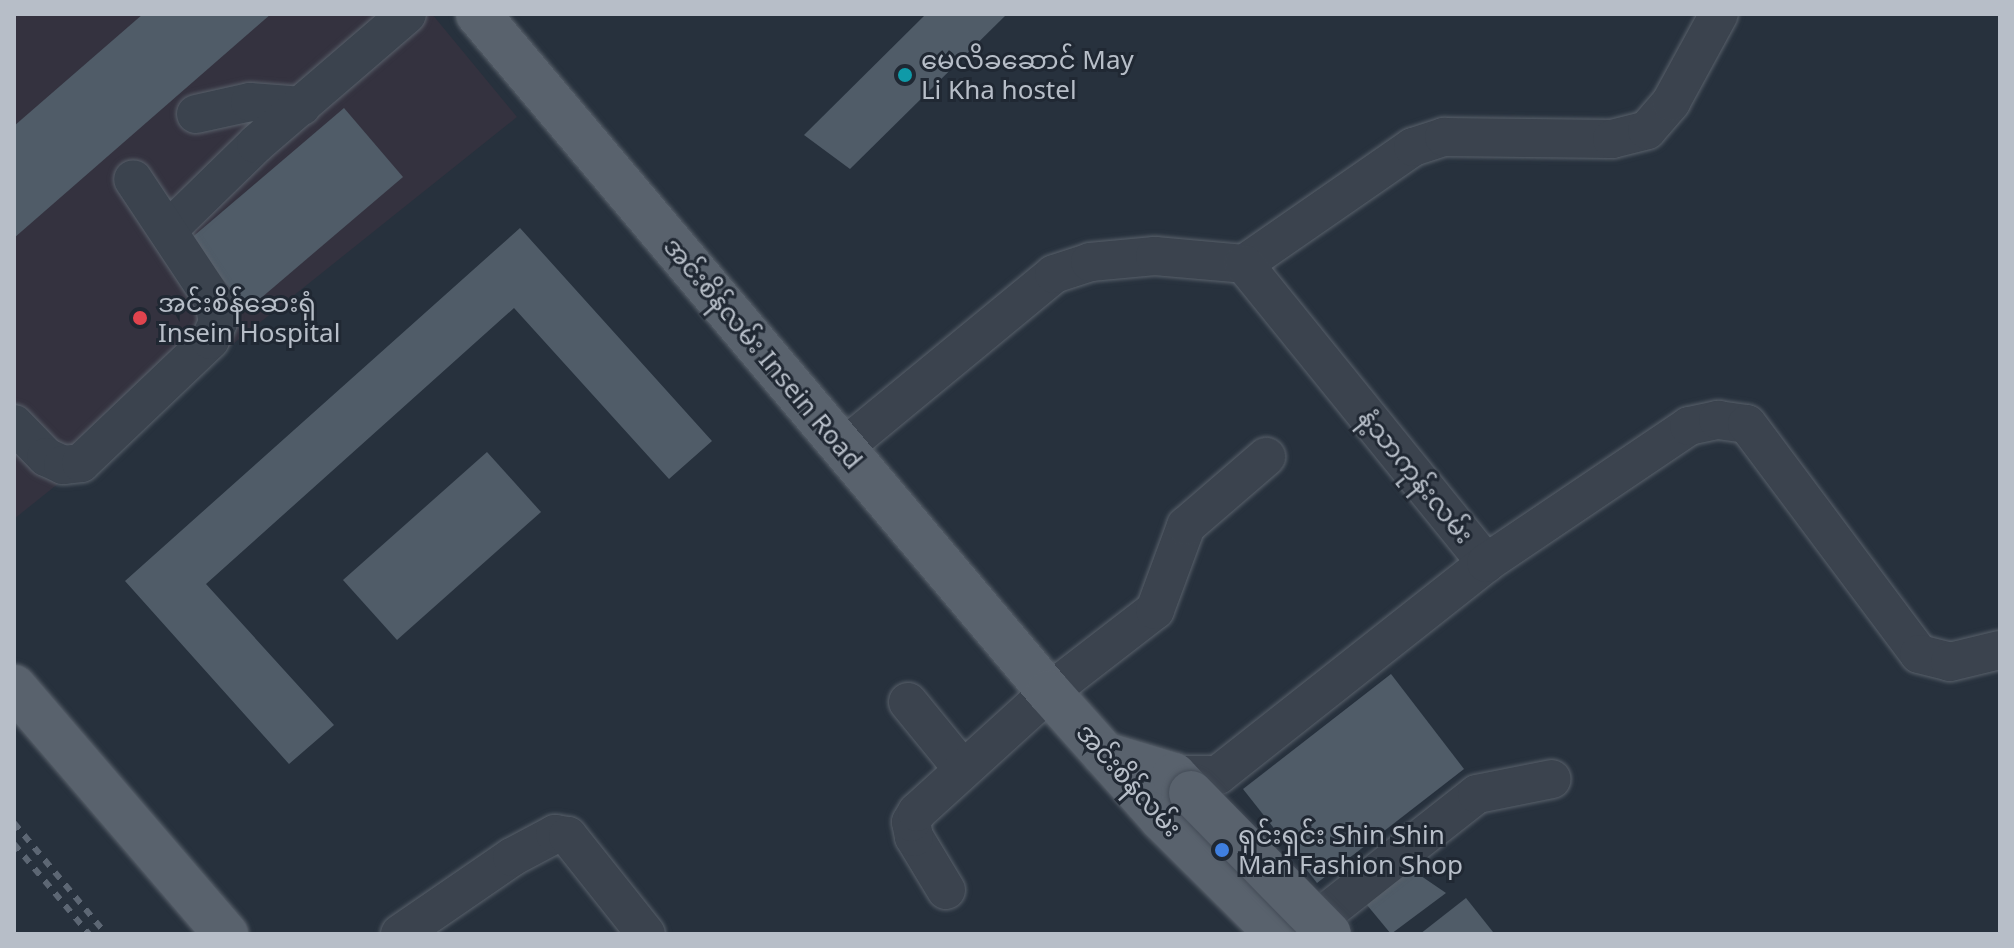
<!DOCTYPE html>
<meta charset="utf-8">
<style>
body{margin:0}
#map{position:relative;width:2014px;height:948px;overflow:hidden;background:#27313d;font-family:"Noto Sans","Noto Sans Myanmar",sans-serif}
div>[style]{position:absolute}
[style*='--x']{left:calc(var(--x)*1px);top:calc(var(--y)*1px);width:calc(var(--w)*1px);rotate:calc(var(--a)*1deg)}
.medical>*{inset:0;background:#34323f}
.building>*{inset:0;background:#505c68}
.roads{filter:drop-shadow(0 0 2px #59616b) drop-shadow(0 0 2px #59616b)}
.minor>*{height:38px;margin:-19px;padding:0 19px;transform-origin:19px;border-radius:19px;background:#3b434e}
.major>*{height:44px;margin:-22px;padding:0 22px;transform-origin:22px;border-radius:22px;background:#59626d}
.rail>*{height:6px;margin-top:-3px;transform-origin:0;background:repeating-linear-gradient(90deg,#5d6774 0 8px,transparent 0 16px)}
.bridges{filter:drop-shadow(0 0 2px #444c57) drop-shadow(0 0 2px #444c57)}
.major-bridge>*{height:44px;margin:-22px;padding:0 22px;transform-origin:22px;border-radius:22px;background:#59626d}
.dots>*{width:22px;height:22px;translate:-50% -50%;box-sizing:border-box;border:4px solid #202833;border-radius:50%}
span{translate:-50% -50%;white-space:nowrap;text-align:center;line-height:1.15;-webkit-text-stroke:6px #202833;paint-order:stroke}
.poi-label{font-size:26px;color:#b7bec8}
.left{translate:0 -50%;text-align:left}
.street-label{font-size:26px;color:#b7bec8}
.frame{position:absolute;inset:0;border:16px solid #b7bec8;pointer-events:none}
</style>
<div id="map">
<div class="medical">
<i style="clip-path:polygon(14px 14px,432px 14px,517px 117px,14px 519px)"></i>
</div>
<div class="building">
<i style="clip-path:polygon(143px 14px,271px 14px,14px 238px,14px 126px)"></i>
<i style="clip-path:polygon(926px 14px,1007px 14px,850px 169px,804px 135px)"></i>
<i style="clip-path:polygon(344px 108px,403px 177px,248px 309px,189px 240px)"></i>
<i style="clip-path:polygon(520px 228px,712px 441px,669px 479px,514px 308px,206px 584px,334px 725px,289px 764px,125px 581px)"></i>
<i style="clip-path:polygon(487px 452px,541px 512px,397px 640px,343px 580px)"></i>
<i style="clip-path:polygon(1391px 674px,1464px 769px,1317px 883px,1243px 789px)"></i>
<i style="clip-path:polygon(1405px 865px,1446px 893px,1391px 934px,1367px 905px)"></i>
<i style="clip-path:polygon(1466px 898px,1493px 932px,1420px 934px)"></i>
</div>
<div class="roads">
<div class="minor">
<i style="--x:196;--y:114;--w:55;--a:-12.5"></i>
<i style="--x:250;--y:102;--w:52;--a:4.4"></i>
<i style="--x:168;--y:230;--w:123;--a:-44.3"></i>
<i style="--x:256;--y:144;--w:199;--a:-40.7"></i>
<i style="--x:1244;--y:264;--w:206;--a:-34.7"></i>
<i style="--x:1413;--y:147;--w:33;--a:-18"></i>
<i style="--x:1444;--y:137;--w:168;--a:0.7"></i>
<i style="--x:1612;--y:139;--w:36;--a:-14"></i>
<i style="--x:1647;--y:130;--w:37;--a:-49"></i>
<i style="--x:1671;--y:102;--w:100;--a:-61.4"></i>
<i style="--x:14;--y:424;--w:46;--a:45.9"></i>
<i style="--x:46;--y:457;--w:19;--a:25"></i>
<i style="--x:63;--y:465;--w:18;--a:-6"></i>
<i style="--x:81;--y:463;--w:178;--a:-43.6"></i>
<i style="--x:210;--y:340;--w:20;--a:-66"></i>
<i style="--x:218;--y:322;--w:21;--a:-101"></i>
<i style="--x:214;--y:301;--w:146;--a:-123.6"></i>
<i style="--x:843;--y:448;--w:273;--a:-39.5"></i>
<i style="--x:1054;--y:274;--w:38;--a:-18"></i>
<i style="--x:1090;--y:262;--w:65;--a:-5.3"></i>
<i style="--x:1155;--y:256;--w:89;--a:5.1"></i>
<i style="--x:1244;--y:264;--w:385;--a:51"></i>
<i style="--x:908;--y:702;--w:84;--a:50.8"></i>
<i style="--x:1174;--y:775;--w:44;--a:0"></i>
<i style="--x:1218;--y:775;--w:342;--a:-38.3"></i>
<i style="--x:1486;--y:563;--w:245;--a:-34"></i>
<i style="--x:1689;--y:426;--w:30;--a:-12"></i>
<i style="--x:1718;--y:420;--w:29;--a:8"></i>
<i style="--x:1747;--y:424;--w:287;--a:53.2"></i>
<i style="--x:1919;--y:654;--w:32;--a:14"></i>
<i style="--x:1950;--y:662;--w:51;--a:-13.5"></i>
<i style="--x:946;--y:890;--w:62;--a:-121.1"></i>
<i style="--x:914;--y:837;--w:15;--a:-101"></i>
<i style="--x:911;--y:822;--w:12;--a:-59"></i>
<i style="--x:917;--y:812;--w:178;--a:-42.3"></i>
<i style="--x:1049;--y:692;--w:134;--a:-37.7"></i>
<i style="--x:1155;--y:610;--w:90;--a:-69.7"></i>
<i style="--x:1186;--y:526;--w:106;--a:-40.8"></i>
<i style="--x:400;--y:934;--w:136;--a:-34.5"></i>
<i style="--x:512;--y:857;--w:49;--a:-28.1"></i>
<i style="--x:555;--y:834;--w:13;--a:9"></i>
<i style="--x:568;--y:836;--w:125;--a:51.5"></i>
<i style="--x:1299;--y:934;--w:226;--a:-38.2"></i>
<i style="--x:1477;--y:794;--w:76;--a:-11.3"></i>
</div>
<div class="major">
<i style="--x:478;--y:14;--w:886;--a:49.9"></i>
<i style="--x:1049;--y:692;--w:170;--a:48.3"></i>
<i style="--x:1162;--y:819;--w:163;--a:44.8"></i>
<i style="--x:14;--y:687;--w:326;--a:49.4"></i>
<i style="--x:1104;--y:754;--w:73;--a:16.7"></i>
<i style="--x:1174;--y:775;--w:25;--a:47"></i>
</div>
</div>
<div class="rail">
<i style="--x:14;--y:823;--w:144;--a:50.3"></i>
<i style="--x:14;--y:844;--w:117;--a:50.2"></i>
</div>
<div class="bridges">
<div class="major-bridge">
<i style="--x:1191;--y:793;--w:197;--a:45.6"></i>
</div>
</div>
<div class="dots">
<i style="left:905px;top:75px;background:#0f9aa8"></i>
<i style="left:140px;top:318px;background:#e0444e"></i>
<i style="left:1222px;top:850px;background:#3f7fe0"></i>
</div>
<div class="poi-label">
<span class="left" style="left:921px;top:75px">မေလိခဆောင် May<br>Li Kha hostel</span>
<span class="left" style="left:158px;top:318px">အင်းစိန်ဆေးရုံ<br>Insein Hospital</span>
<span class="left" style="left:1238px;top:850px">ရှင်းရှင်း Shin Shin<br>Man Fashion Shop</span>
</div>
<div class="street-label">
<span style="left:763px;top:353px;rotate:50deg">အင်းစိန်လမ်း Insein Road</span>
<span style="left:1416px;top:476px;rotate:51deg">နံ့သာကုန်းလမ်း</span>
<span style="left:1129px;top:780px;rotate:48deg">အင်းစိန်လမ်း</span>
</div>
<div class="frame"></div>
</div>
